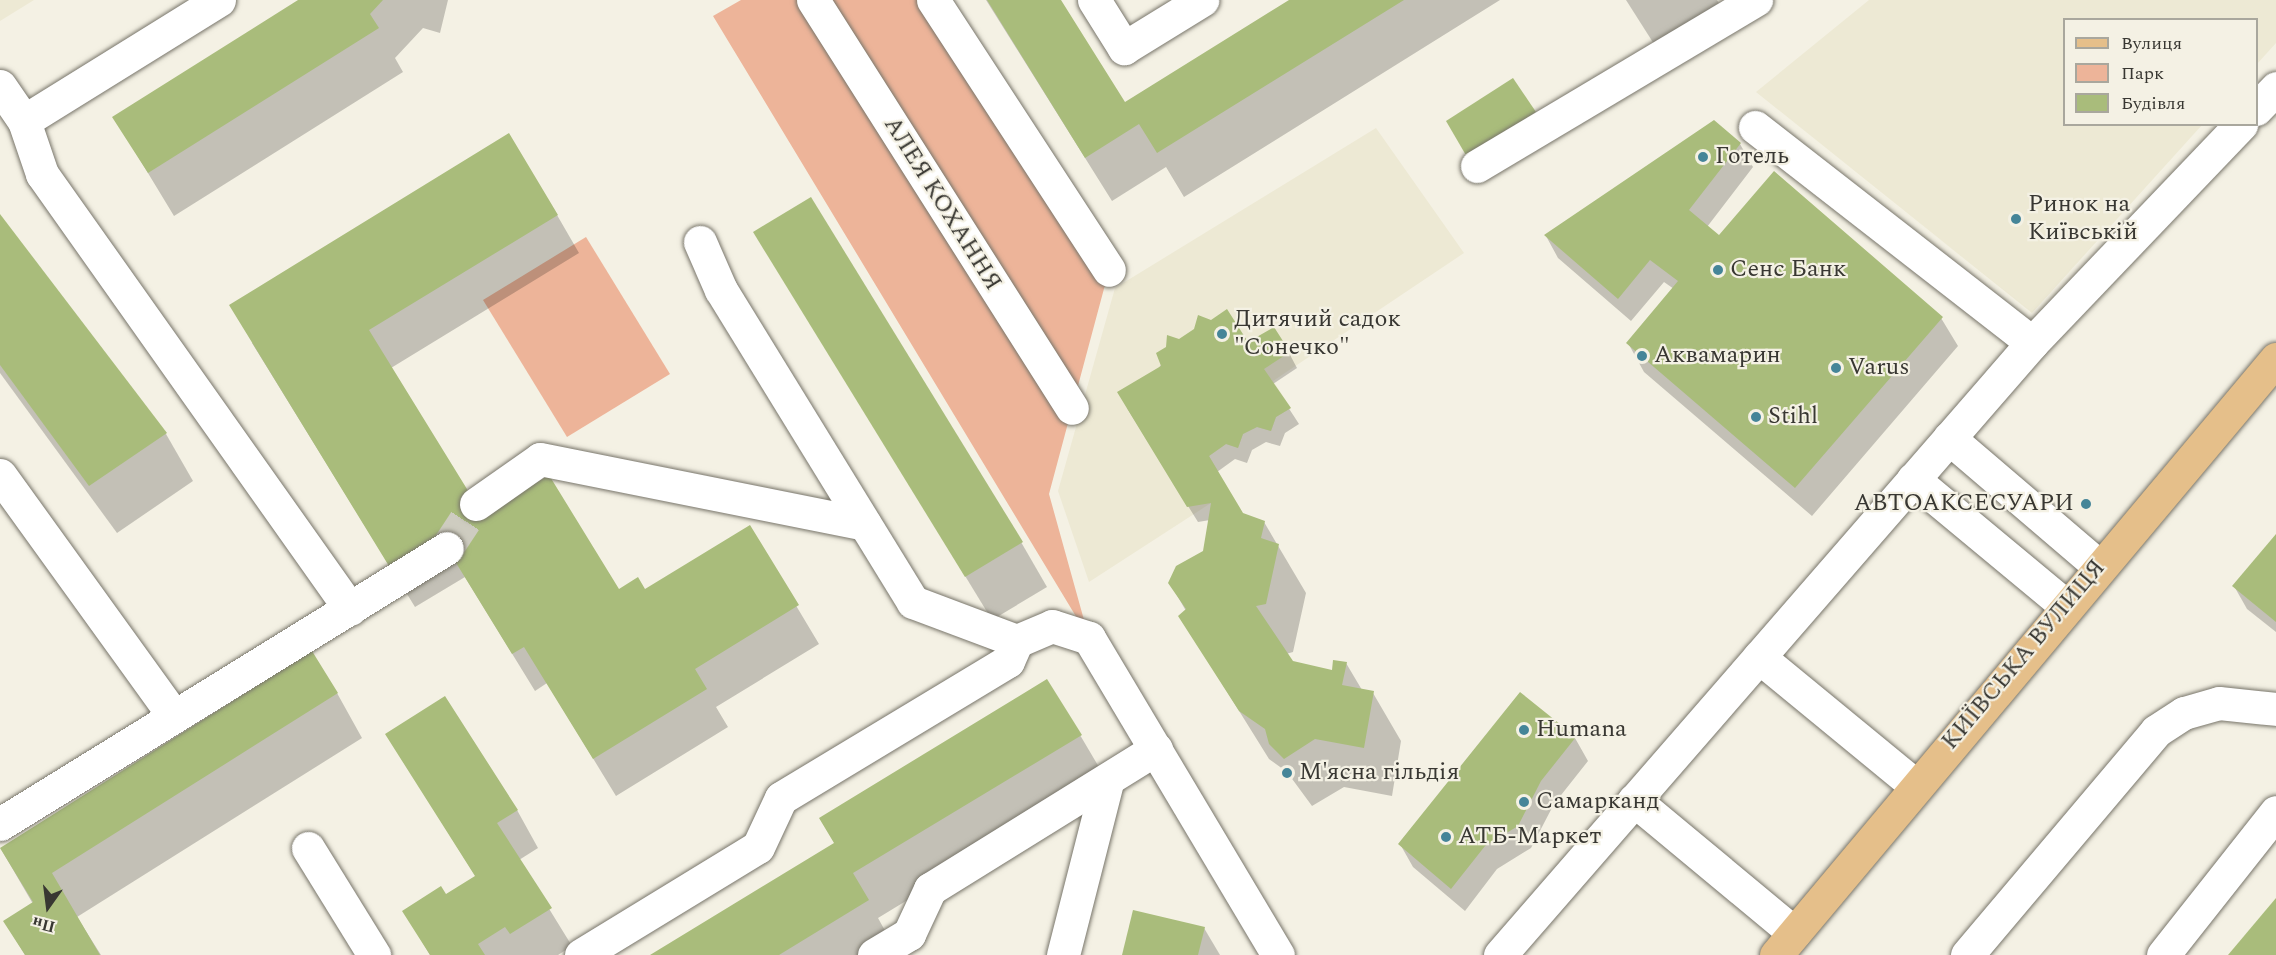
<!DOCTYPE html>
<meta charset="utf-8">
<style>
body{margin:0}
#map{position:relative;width:2276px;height:955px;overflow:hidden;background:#f4f1e4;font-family:Spectral,serif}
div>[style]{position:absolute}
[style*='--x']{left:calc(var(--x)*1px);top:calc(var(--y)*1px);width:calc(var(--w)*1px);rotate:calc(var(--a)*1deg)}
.built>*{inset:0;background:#ede9d4}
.green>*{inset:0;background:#edb499}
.shadow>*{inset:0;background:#0003}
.building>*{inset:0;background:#a9bc7b}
.minor-tunnel>*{height:33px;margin-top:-16.5px;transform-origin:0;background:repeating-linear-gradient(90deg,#ceccc0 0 33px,transparent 0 49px)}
.roads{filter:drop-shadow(0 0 2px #78756a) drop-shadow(0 0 2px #78756a)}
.minor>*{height:33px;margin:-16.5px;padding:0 16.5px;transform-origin:16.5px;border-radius:16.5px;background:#fff}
.major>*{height:33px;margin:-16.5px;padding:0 16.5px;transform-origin:16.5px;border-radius:16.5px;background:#e5bf8a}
.dots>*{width:16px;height:16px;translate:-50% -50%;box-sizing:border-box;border:3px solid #f4f1e4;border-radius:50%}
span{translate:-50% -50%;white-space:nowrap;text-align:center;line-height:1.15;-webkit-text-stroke:4.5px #f4f1e4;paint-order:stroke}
.poi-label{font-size:24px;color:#383732}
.left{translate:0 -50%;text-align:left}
.right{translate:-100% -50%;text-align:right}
.street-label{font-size:24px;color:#383732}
.legend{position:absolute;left:2063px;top:18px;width:195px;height:108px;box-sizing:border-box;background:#f4f1e4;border:2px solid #a9a79d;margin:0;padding:8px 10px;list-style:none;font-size:18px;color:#383732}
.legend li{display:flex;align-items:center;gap:12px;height:30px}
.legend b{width:30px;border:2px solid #a9a79d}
.north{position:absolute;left:18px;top:877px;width:60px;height:60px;-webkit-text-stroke:4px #f4f1e4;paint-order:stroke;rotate:194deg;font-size:16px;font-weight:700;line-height:24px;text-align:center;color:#383732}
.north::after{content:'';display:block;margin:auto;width:21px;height:27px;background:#383732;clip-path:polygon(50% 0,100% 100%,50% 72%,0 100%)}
</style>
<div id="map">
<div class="built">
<i style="clip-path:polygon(0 0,34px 0,0 21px)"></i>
<i style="clip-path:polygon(1869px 0,2276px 0,2276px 43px,2257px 64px,2256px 20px,2064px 20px,2064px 124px,2202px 125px,2032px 313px,1756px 92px)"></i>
<i style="clip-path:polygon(1376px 128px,1464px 253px,1273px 381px,1291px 408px,1276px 417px,1271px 431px,1257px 427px,1243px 434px,1238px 448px,1226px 444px,1209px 456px,1243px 513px,1211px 503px,1089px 582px,1058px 491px,1115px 288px)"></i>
</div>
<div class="green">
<i style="clip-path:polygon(741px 0,933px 0,1109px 270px,1049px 494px,1089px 638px,713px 16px)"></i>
<i style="clip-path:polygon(586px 237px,670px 374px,567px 437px,483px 300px)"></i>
</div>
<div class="shadow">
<i style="clip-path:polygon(301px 0,448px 0,440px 33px,423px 28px,395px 58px,403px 72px,174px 216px,114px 117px)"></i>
<i style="clip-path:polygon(986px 0,1060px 0,1124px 104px,1292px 0,1500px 0,1184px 197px,1166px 167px,1112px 201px)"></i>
<i style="clip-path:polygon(1626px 0,1717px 0,1719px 3px,1654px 44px)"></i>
<i style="clip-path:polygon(1740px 144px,1753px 167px,1707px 227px,1718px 236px,1941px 318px,1958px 346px,1812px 516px,1644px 372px,1628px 343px,1674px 289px,1664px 282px,1631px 321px,1558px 258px,1546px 236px)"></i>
<i style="clip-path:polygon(557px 215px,579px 253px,391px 368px,483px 517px,619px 591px,645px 591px,749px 527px,819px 644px,716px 707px,728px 727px,616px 796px,547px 683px,535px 691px,465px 577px,415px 607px,252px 343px)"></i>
<i style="clip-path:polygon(0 217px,166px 434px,193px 481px,117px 533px,0 373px)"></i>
<i style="clip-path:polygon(755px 232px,1021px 542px,1047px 587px,992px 620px)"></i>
<i style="clip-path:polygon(1180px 341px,1248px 344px,1289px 353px,1297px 368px,1273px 384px,1299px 424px,1285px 433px,1280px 446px,1266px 442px,1252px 450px,1247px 463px,1235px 459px,1217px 472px,1242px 515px,1264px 522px,1306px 593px,1293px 652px,1286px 654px,1292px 662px,1333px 672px,1346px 663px,1362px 690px,1373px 693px,1401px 741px,1392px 796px,1344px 787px,1312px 806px,1287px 772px,1269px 759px,1180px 616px,1186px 611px,1170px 583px,1205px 552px,1210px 520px,1198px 522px,1127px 408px)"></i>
<i style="clip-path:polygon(2276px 536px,2276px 632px,2247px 609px,2234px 586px)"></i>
<i style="clip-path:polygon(337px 693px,362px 738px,77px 917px,101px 955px,25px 955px,5px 922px,33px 904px,1px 849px)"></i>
<i style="clip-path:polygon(1520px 694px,1575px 738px,1588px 761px,1554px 804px,1531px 848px,1497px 869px,1465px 911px,1413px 867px,1400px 844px)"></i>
<i style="clip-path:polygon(387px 735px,517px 810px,538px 848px,519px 860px,572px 946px,558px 955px,430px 955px,404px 911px,446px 896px,476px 877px)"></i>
<i style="clip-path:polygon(1080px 735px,1106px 779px,878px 918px,893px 945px,877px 955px,652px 955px)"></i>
<i style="clip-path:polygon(1204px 928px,1220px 955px,1124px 955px)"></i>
</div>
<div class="building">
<i style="clip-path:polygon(298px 0,383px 0,370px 14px,379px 28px,148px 173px,112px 117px)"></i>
<i style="clip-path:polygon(987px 0,1061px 0,1125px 102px,1289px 0,1404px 0,1157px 153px,1139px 124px,1085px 158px)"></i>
<i style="clip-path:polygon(1513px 78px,1536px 112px,1467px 157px,1446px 121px)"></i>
<i style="clip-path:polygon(1714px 120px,1741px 143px,1689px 210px,1719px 235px,1774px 171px,1943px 317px,1795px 488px,1626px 343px,1678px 281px,1650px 260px,1618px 299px,1544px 235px)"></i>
<i style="clip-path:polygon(509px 133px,558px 215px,369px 330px,483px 515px,549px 475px,619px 589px,638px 577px,645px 589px,750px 525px,799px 605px,695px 669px,707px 689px,593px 759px,524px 647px,512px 654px,442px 540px,392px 571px,229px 305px)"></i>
<i style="clip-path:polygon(811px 197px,1023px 542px,965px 577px,753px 232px)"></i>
<i style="clip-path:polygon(0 214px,167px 433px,89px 486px,0 365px)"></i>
<i style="clip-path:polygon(1227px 309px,1248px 342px,1274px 327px,1290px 352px,1264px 369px,1291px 408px,1276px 417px,1271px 431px,1257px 427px,1243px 434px,1238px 448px,1226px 444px,1209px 456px,1243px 513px,1265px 521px,1261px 538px,1279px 544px,1266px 604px,1256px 606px,1293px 661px,1332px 670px,1333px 660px,1347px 662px,1342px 685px,1374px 691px,1364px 748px,1315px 739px,1284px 759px,1269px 744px,1265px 729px,1239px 711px,1178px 616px,1186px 609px,1168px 583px,1176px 566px,1203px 551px,1211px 503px,1187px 507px,1117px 392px,1161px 366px,1156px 353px,1166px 347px,1167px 335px,1179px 339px,1194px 329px,1198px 315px,1211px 320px)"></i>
<i style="clip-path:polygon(2276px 534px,2276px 622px,2232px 586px)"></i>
<i style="clip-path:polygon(312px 651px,338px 693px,52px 873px,100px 955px,25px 955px,3px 921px,33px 902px,0 848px)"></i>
<i style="clip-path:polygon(1047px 679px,1082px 735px,853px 873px,869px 900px,779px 955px,650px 955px,834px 843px,819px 818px)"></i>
<i style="clip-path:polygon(1520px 692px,1576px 737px,1541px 781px,1518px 826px,1485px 846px,1451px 889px,1398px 844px)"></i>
<i style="clip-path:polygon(445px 696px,518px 810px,497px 823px,552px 908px,510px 934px,505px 927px,478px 944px,485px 955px,430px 955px,402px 911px,441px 886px,446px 894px,475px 876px,385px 734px)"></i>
<i style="clip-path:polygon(2276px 898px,2276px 955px,2228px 955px)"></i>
<i style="clip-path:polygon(1133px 910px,1205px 927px,1198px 955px,1122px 955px)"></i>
</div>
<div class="minor-tunnel">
<i style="--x:447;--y:548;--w:53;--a:-56.6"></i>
</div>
<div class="roads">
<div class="minor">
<i style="--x:219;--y:0;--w:229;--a:148.2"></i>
<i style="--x:24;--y:121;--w:56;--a:71.2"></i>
<i style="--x:42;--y:174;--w:533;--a:54.7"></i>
<i style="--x:813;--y:0;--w:483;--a:57.6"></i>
<i style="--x:933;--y:0;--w:322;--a:56.9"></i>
<i style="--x:1094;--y:0;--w:57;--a:58"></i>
<i style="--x:1124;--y:48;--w:92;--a:-31.6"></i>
<i style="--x:0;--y:86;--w:42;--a:55.6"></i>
<i style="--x:2256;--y:109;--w:29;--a:-46"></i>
<i style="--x:1755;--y:127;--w:351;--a:37.9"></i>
<i style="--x:1477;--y:166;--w:325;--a:-30.8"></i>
<i style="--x:700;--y:242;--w:52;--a:66.4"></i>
<i style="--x:721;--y:290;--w:366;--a:58.4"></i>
<i style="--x:913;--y:602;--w:111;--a:20.6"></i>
<i style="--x:1949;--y:438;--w:197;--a:40.5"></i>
<i style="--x:0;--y:475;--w:297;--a:54.2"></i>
<i style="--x:1913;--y:479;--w:199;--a:39.7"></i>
<i style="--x:476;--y:504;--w:78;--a:-35.1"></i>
<i style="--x:540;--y:459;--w:331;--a:11.3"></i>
<i style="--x:1759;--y:657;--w:202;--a:39.4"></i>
<i style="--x:1634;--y:800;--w:208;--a:39.7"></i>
<i style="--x:0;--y:824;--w:525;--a:-31.69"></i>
<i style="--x:308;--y:848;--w:126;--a:58.3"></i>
<i style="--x:581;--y:955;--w:207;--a:-31.4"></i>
<i style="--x:758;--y:847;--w:54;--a:-64.9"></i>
<i style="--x:781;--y:798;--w:265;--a:-31.1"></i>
<i style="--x:1008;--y:661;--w:22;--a:-66"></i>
<i style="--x:1017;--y:641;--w:38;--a:-23"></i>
<i style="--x:1052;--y:626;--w:39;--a:18"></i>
<i style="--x:1089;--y:638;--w:369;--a:59.2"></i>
<i style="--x:874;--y:955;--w:41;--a:-31"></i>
<i style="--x:909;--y:934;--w:50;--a:-65"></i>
<i style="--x:930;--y:889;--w:266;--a:-31.8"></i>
<i style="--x:1063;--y:955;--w:179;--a:-75.7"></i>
<i style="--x:1500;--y:955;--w:811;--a:-49"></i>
<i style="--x:2032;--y:343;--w:303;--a:-46.3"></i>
<i style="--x:1967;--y:955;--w:293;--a:-49.8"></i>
<i style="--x:2156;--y:731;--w:33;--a:-33"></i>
<i style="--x:2184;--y:713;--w:36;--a:-16"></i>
<i style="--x:2219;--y:703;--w:57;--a:6"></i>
<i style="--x:2163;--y:955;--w:182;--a:-51.7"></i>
</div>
<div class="major">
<i style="--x:1776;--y:955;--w:778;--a:-50.01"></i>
</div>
</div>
<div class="dots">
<i style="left:1703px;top:157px;background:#458598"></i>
<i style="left:2016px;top:219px;background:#458598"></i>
<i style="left:1718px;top:270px;background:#458598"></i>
<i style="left:1222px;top:334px;background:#458598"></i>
<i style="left:1642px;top:356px;background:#458598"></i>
<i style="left:1836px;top:368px;background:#458598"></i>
<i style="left:1756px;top:417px;background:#458598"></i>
<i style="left:2086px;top:504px;background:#458598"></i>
<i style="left:1524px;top:730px;background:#458598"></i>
<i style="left:1287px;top:773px;background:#458598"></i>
<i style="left:1524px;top:802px;background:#458598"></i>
<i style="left:1446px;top:837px;background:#458598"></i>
</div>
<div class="poi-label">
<span class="left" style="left:1715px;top:157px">Готель</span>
<span class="left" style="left:2028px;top:219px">Ринок на<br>Київській</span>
<span class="left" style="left:1730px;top:270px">Сенс Банк</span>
<span class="left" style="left:1234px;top:334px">Дитячий садок<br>"Сонечко"</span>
<span class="left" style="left:1654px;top:356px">Аквамарин</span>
<span class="left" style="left:1848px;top:368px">Varus</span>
<span class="left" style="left:1768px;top:417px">Stihl</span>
<span class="right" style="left:2074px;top:504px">АВТОАКСЕСУАРИ</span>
<span class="left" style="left:1536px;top:730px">Humana</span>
<span class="left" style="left:1299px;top:773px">М'ясна гільдія</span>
<span class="left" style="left:1536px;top:802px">Самарканд</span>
<span class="left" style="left:1458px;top:837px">АТБ-Маркет</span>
</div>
<div class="street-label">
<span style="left:942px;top:204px;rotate:58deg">АЛЕЯ КОХАННЯ</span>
<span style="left:2024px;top:655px;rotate:-50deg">КИЇВСЬКА ВУЛИЦЯ</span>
</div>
<ul class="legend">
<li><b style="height:8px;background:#e5bf8a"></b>Вулиця</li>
<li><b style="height:16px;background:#edb499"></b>Парк</li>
<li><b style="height:16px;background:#a9bc7b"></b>Будівля</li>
</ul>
<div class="north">Пн</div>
</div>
